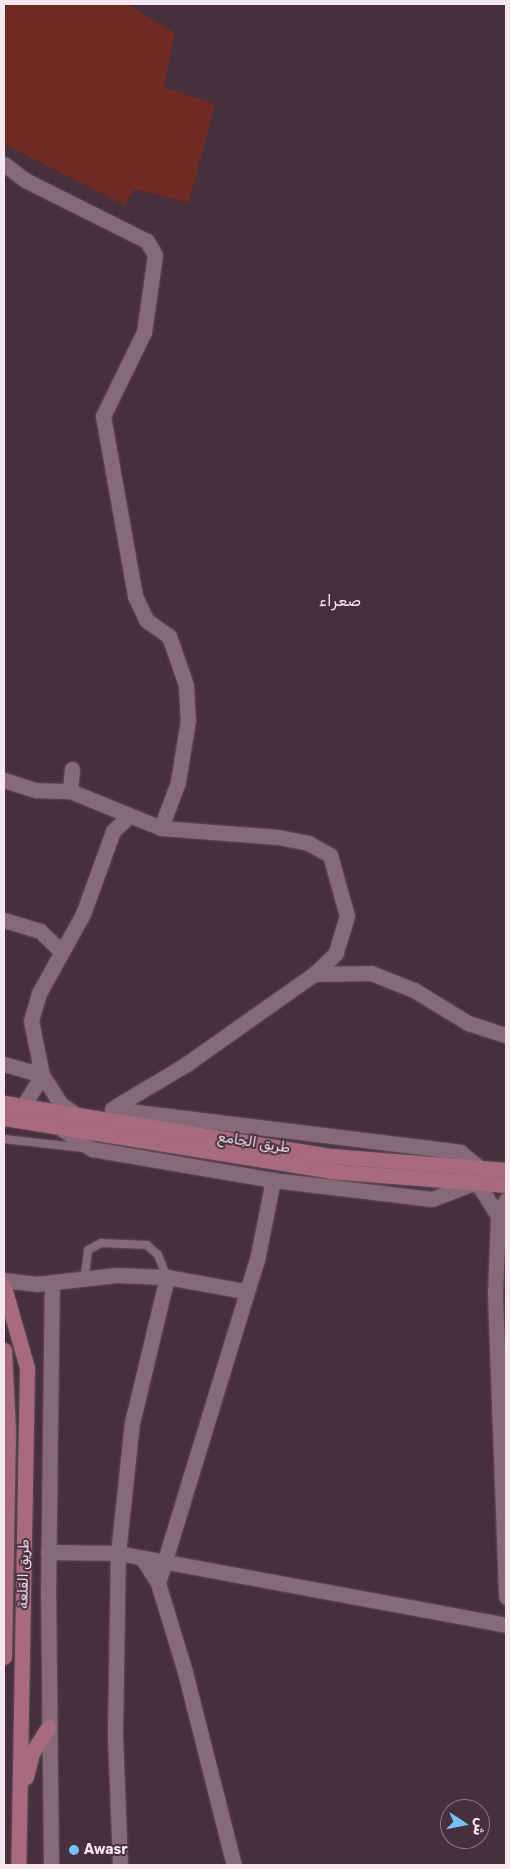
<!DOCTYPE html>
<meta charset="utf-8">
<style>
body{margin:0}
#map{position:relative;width:510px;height:1869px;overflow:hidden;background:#472f3c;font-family:Rubik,Cairo,sans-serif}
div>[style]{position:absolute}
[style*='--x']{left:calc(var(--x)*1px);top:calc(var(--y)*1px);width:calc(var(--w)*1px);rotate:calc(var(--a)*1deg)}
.green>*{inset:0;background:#6d2b23}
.roads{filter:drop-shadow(0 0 1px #614c58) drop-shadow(0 0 1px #614c58)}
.service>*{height:8px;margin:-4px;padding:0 4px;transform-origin:4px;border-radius:4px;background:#866a78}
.minor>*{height:15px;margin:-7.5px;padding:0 7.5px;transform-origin:7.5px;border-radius:7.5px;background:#866a78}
.secondary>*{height:15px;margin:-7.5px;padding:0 7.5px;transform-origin:7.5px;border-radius:7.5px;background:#a86a7e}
.dots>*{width:14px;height:14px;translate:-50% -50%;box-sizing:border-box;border:2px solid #472f3c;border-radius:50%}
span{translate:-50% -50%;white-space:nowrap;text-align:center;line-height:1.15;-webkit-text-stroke:4px #472f3c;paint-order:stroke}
.street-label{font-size:14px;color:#f6e6ee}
.poi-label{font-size:14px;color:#f6e6ee;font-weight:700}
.left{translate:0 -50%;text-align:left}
.quarter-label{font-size:16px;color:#f6e6ee}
.frame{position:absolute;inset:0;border:5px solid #f6e6ee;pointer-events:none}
.north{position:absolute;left:440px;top:1799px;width:50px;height:50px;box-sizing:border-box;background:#472f3c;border:1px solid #8d7883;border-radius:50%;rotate:101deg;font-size:14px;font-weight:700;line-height:20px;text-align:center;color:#f6e6ee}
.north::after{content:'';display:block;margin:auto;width:18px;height:22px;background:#76c0f7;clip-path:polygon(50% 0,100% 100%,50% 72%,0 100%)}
</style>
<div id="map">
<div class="green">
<i style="clip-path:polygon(8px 4px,127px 4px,175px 33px,164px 87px,215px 104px,189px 203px,135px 189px,124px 205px,4px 144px,4px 17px)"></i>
</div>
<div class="roads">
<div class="service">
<i style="--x:4;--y:1139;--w:80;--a:6.5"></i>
<i style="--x:84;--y:1280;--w:30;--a:-82"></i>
<i style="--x:88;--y:1250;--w:15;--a:-28"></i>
<i style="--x:101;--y:1243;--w:46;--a:2.5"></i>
<i style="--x:147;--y:1245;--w:15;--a:42"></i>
<i style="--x:158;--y:1255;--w:24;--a:68"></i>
</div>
<div class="minor">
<i style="--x:4;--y:164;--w:26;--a:37"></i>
<i style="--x:25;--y:180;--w:136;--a:26.6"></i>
<i style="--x:147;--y:241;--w:16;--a:60"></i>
<i style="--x:155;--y:255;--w:78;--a:98.1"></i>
<i style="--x:144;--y:332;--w:93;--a:116"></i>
<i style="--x:103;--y:416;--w:183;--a:79.9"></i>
<i style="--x:135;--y:596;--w:26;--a:65"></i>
<i style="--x:146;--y:620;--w:28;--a:35"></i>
<i style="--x:169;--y:636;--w:52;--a:70.9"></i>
<i style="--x:186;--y:685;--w:35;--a:87"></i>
<i style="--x:188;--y:720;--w:63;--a:99.2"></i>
<i style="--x:178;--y:782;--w:49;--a:110.3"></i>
<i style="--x:4;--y:780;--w:33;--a:18"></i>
<i style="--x:35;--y:790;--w:35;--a:2"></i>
<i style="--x:70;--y:791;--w:98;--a:22.1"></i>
<i style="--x:161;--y:828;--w:117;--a:4.4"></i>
<i style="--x:278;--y:837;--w:31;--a:11"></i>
<i style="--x:308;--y:843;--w:25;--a:29"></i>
<i style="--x:330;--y:855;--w:63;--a:74.4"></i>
<i style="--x:347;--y:916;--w:39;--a:107"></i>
<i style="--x:336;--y:953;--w:30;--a:136"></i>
<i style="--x:70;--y:791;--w:22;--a:-85"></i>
<i style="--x:4;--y:920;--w:38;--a:17"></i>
<i style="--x:40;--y:931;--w:28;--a:44"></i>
<i style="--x:4;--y:1064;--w:40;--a:16"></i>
<i style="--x:42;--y:1075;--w:55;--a:-101.5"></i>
<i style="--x:31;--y:1021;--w:29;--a:-74"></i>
<i style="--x:39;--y:993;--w:90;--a:-60.9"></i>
<i style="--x:83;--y:914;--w:88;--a:-70.1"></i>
<i style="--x:113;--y:831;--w:22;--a:-43"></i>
<i style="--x:42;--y:1075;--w:35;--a:57"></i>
<i style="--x:61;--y:1104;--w:19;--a:36"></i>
<i style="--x:23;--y:1106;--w:36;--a:-58"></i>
<i style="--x:116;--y:1106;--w:80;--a:-30.7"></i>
<i style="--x:185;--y:1065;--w:158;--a:-35.2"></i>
<i style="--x:314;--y:974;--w:57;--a:-1"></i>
<i style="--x:371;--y:973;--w:46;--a:21.6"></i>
<i style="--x:414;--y:990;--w:63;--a:31.4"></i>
<i style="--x:468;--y:1023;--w:40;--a:18"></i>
<i style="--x:112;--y:1109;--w:351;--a:7"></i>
<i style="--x:460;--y:1152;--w:27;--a:39"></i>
<i style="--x:59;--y:1127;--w:40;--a:34"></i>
<i style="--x:92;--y:1149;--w:184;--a:9.7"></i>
<i style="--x:273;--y:1180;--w:160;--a:6.8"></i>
<i style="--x:432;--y:1199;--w:45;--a:-20.9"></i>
<i style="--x:478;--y:1184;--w:38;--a:58"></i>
<i style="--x:498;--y:1216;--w:18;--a:-63"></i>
<i style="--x:498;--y:1216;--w:78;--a:92.2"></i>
<i style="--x:495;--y:1294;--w:303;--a:87.9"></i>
<i style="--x:4;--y:1280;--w:32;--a:7"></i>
<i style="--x:36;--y:1284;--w:81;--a:-6.4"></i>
<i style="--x:116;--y:1275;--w:51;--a:2.2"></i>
<i style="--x:167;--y:1277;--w:78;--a:10.3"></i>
<i style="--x:48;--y:1552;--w:70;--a:0.8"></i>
<i style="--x:118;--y:1553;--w:395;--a:10.5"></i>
<i style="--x:142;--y:1558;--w:30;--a:57"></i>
<i style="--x:158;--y:1583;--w:93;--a:73.1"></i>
<i style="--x:185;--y:1672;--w:199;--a:75.8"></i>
<i style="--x:158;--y:1583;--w:338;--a:-73"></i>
<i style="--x:257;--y:1260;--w:82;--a:-78.7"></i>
<i style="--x:51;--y:1865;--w:267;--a:-90.6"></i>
<i style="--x:48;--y:1598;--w:314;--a:-89.3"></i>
<i style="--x:120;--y:1865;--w:131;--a:-92.2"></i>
<i style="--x:115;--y:1734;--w:181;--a:-89.1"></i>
<i style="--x:118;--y:1553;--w:131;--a:-83.9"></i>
<i style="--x:132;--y:1423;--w:150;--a:-76.5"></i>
</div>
<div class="secondary">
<i style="--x:4;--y:1103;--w:332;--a:9.2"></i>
<i style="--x:332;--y:1156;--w:175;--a:4.6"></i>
<i style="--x:4;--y:1118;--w:330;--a:9.2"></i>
<i style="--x:330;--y:1171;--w:177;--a:4.5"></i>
<i style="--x:4;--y:1287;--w:84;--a:74.1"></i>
<i style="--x:27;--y:1368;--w:497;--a:91"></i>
<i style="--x:4;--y:1350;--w:80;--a:87.1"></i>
<i style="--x:8;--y:1430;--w:227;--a:91"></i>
<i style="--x:26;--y:1777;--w:25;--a:-76"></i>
<i style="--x:32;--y:1753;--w:31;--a:-58"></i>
</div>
</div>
<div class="dots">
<i style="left:74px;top:1850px;background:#76c0f7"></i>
</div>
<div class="street-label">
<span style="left:254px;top:1143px;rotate:9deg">طريق الجامع</span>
<span style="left:24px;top:1574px;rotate:-89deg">طريق القلعة</span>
</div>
<div class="poi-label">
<span class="left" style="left:84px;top:1850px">Awasr</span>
</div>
<div class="quarter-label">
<span style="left:340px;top:601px">صعراء</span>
</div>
<div class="frame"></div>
<div class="north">ش</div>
</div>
